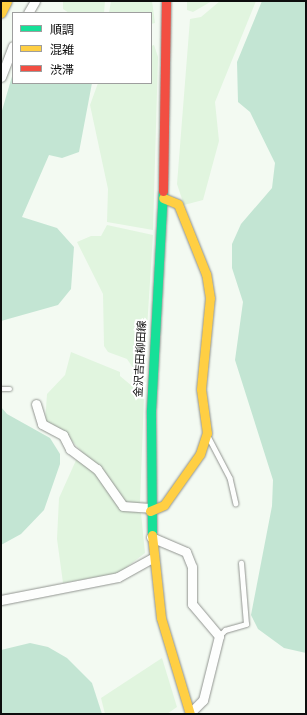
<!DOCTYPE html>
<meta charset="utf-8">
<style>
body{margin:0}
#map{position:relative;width:307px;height:715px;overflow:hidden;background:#f3faf2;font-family:"Roboto Serif","Noto Sans JP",serif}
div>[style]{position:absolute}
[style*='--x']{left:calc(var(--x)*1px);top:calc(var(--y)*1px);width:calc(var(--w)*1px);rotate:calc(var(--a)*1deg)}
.farmland>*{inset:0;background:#e1f5df}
.forest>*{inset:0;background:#c3e5d3}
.roads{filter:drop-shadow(0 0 1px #919490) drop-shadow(0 0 1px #919490)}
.lane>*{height:4.5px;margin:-2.25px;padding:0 2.25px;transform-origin:2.25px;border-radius:2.25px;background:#fdfefd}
.street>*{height:9px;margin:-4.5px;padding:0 4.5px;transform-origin:4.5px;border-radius:4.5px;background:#fdfefd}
.fast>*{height:9px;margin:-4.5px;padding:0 4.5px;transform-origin:4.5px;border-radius:4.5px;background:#16e098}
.slow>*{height:9px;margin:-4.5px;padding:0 4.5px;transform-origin:4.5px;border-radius:4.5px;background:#ffcf43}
.jam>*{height:9px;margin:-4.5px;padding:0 4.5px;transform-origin:4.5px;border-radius:4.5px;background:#f24e42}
span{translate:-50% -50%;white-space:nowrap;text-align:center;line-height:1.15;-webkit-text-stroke:4px #fff;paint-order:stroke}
.street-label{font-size:11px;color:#0d0d0d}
.frame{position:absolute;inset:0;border:2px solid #0d0d0d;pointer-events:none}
.legend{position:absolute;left:12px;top:12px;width:140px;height:72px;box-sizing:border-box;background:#fff;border:1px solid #9e9e9e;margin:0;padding:5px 7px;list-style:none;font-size:12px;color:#0d0d0d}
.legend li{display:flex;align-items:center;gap:8px;height:20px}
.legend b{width:20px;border:1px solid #9e9e9e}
</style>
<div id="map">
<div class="farmland">
<i style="clip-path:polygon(63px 1px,105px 1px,104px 13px,69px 13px,63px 9px)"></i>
<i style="clip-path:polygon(111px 1px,152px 1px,155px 23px,151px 24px,151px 13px,109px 13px)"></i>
<i style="clip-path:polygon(187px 1px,212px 1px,193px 12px,187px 10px)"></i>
<i style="clip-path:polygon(220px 1px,256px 1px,215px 102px,219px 141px,203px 200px,184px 205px,177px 184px,190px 19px,201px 17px)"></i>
<i style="clip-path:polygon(154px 45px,158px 57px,153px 230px,107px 222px,108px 189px,90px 105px,98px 83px,151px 83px,151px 46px)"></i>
<i style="clip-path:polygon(107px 225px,153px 235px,144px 375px,140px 378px,127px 359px,108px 352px,104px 346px,103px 294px,77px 242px,91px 236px,101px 236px)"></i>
<i style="clip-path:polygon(71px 352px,120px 372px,120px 376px,144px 396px,140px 504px,127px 503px,66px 434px,45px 423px,47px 394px,65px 375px)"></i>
<i style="clip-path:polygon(77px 458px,98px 476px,118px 507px,141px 513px,145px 553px,119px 573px,63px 583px,57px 539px,59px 498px)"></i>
<i style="clip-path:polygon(162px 658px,177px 707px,167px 714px,105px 714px,101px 698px)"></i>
</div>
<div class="forest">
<i style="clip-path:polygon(262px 1px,306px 1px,306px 653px,284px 648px,258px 629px,251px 615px,272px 506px,273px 480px,235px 360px,243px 302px,232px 268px,232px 244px,241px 224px,272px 188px,275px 163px,250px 112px,238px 102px,237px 62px)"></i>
<i style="clip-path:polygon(13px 73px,13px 83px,92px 83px,79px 152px,62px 158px,49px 155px,22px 217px,57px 228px,74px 247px,71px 289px,58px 305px,1px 321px,1px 114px)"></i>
<i style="clip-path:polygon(1px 407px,7px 414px,50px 438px,60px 454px,60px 464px,44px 510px,21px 534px,1px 545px)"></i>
<i style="clip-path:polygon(30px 643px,48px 647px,67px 658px,92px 683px,102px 714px,1px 714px,1px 650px)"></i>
</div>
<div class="roads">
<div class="lane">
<i style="--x:1;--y:389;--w:9;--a:0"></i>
<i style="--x:208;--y:436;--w:47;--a:62.4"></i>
<i style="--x:230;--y:478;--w:26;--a:77"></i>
<i style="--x:219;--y:636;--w:8;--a:-45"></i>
<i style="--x:225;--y:630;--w:22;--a:-16"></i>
<i style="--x:246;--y:624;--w:61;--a:-94.7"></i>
</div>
<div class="street">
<i style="--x:28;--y:13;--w:14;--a:-60"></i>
<i style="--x:1;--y:77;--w:33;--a:-69"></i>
<i style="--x:36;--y:404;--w:21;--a:73"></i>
<i style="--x:42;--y:424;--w:24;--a:28"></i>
<i style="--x:63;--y:435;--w:16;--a:63"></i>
<i style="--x:70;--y:449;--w:34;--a:37"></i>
<i style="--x:97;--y:469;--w:45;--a:54.9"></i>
<i style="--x:123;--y:506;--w:27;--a:4"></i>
<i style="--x:151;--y:537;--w:38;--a:23"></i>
<i style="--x:186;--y:552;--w:16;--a:68"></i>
<i style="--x:192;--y:567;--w:37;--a:90"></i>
<i style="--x:192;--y:604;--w:42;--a:49.8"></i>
<i style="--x:219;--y:636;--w:66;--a:104"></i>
<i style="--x:203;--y:700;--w:18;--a:135"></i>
<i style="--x:1;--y:600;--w:119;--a:-11.1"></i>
<i style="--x:118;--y:577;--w:39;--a:-29"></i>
</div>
<div class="fast">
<i style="--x:152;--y:535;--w:125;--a:-90.5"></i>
<i style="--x:151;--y:410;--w:219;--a:-86.9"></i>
</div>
<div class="slow">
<i style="--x:1;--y:13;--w:13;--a:-63"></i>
<i style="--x:150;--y:511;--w:15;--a:-23"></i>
<i style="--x:164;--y:505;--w:62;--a:-54.8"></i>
<i style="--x:200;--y:454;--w:22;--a:-72"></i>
<i style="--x:207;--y:433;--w:44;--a:-97.8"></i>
<i style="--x:201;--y:389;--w:91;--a:-84.4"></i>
<i style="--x:210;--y:298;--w:24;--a:-99"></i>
<i style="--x:206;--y:274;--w:75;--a:-111.8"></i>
<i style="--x:178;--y:204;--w:16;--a:-158"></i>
<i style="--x:152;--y:535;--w:83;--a:83.8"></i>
<i style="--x:161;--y:618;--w:100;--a:73.2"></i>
</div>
<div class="jam">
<i style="--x:163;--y:191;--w:190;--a:-89.1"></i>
</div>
</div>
<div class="street-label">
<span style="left:141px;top:359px;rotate:-87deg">金沢吉田柳田線</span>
</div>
<div class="frame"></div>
<ul class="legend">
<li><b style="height:5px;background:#16e098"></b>順調</li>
<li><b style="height:5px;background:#ffcf43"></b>混雑</li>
<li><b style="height:5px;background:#f24e42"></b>渋滞</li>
</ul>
</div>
